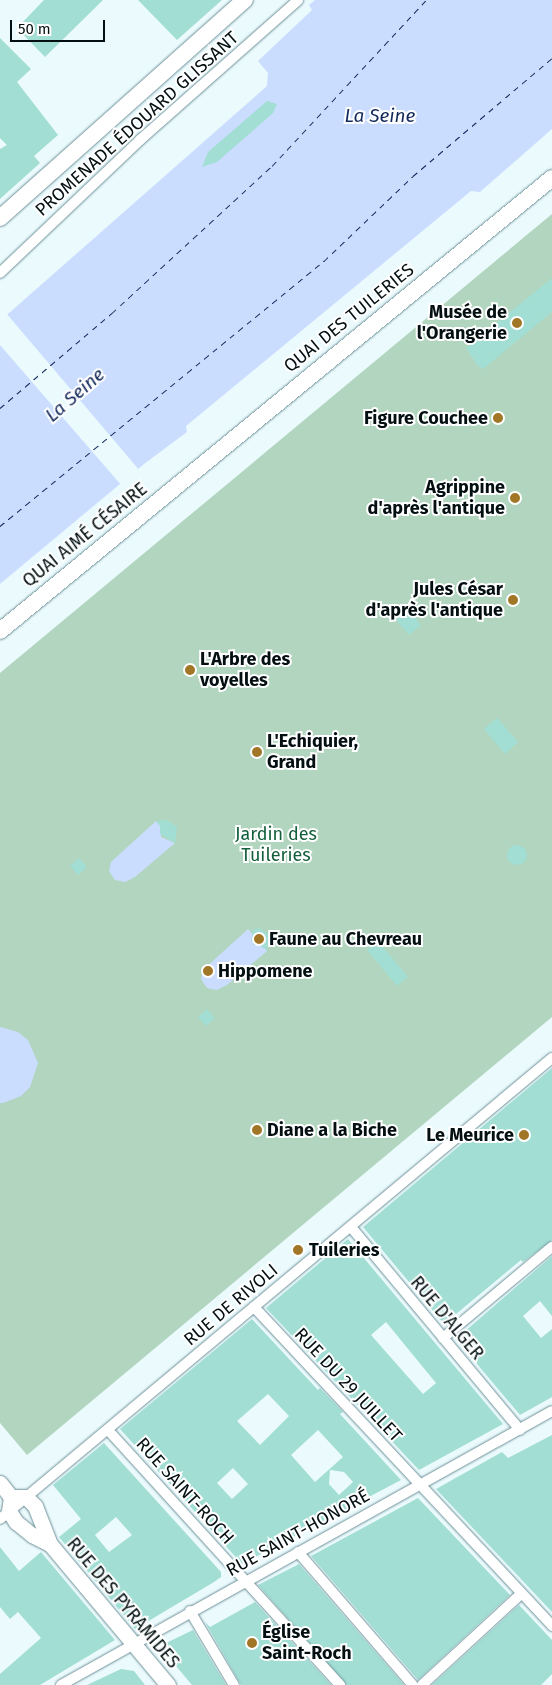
<!DOCTYPE html>
<meta charset="utf-8">
<style>
body{margin:0}
#map{position:relative;width:552px;height:1685px;overflow:hidden;background:#ebfafd;font-family:"Fira Sans",sans-serif}
div>[style]{position:absolute}
[style*='--x']{left:calc(var(--x)*1px);top:calc(var(--y)*1px);width:calc(var(--w)*1px);rotate:calc(var(--a)*1deg)}
.green>*{inset:0;background:#b1d5be}
.water>*{inset:0;background:#cbddff}
.pier>*{inset:0;background:#ebfafd}
.ferry>*{height:1px;margin-top:-0.5px;transform-origin:0;background:repeating-linear-gradient(90deg,#12295a 0 6px,transparent 0 11px)}
.building>*{inset:0;background:#a2ded4}
.round{border-radius:50%}
.roads{filter:drop-shadow(0 0 1px #6c9097) drop-shadow(0 0 1px #6c9097)}
.street>*{height:10px;margin:-5px;padding:0 5px;transform-origin:5px;border-radius:5px;background:#fff}
.secondary>*{height:15px;margin:-7.5px;padding:0 7.5px;transform-origin:7.5px;border-radius:7.5px;background:#fff}
.primary>*{height:16px;margin:-8px;padding:0 8px;transform-origin:8px;border-radius:8px;background:#fff}
.dots>*{width:14px;height:14px;translate:-50% -50%;box-sizing:border-box;border:2px solid #fff;border-radius:50%}
span{translate:-50% -50%;white-space:nowrap;text-align:center;line-height:1.15;-webkit-text-stroke:4px #fff;paint-order:stroke}
.street-label{font-size:18px;color:#030f11}
.poi-label{font-size:18px;color:#030f11;font-weight:700}
.right{translate:-100% -50%;text-align:right}
.left{translate:0 -50%;text-align:left}
.park-label{font-size:18px;color:#135e3b}
.water-label{font-size:19px;color:#12295a;font-style:italic}
.scale{position:absolute;left:10px;top:20px;width:95px;height:22px;box-sizing:border-box;border:2px solid #030f11;border-top:0;padding-left:6px;font-size:15px;line-height:18px;white-space:nowrap;color:#030f11;-webkit-text-stroke:4px #fff;paint-order:stroke}
</style>
<div id="map">
<div class="green">
<i style="clip-path:polygon(552px 214px,552px 1017px,27px 1455px,0 1423px,0 673px)"></i>
</div>
<div class="water">
<i style="clip-path:polygon(315px 0,552px 0,552px 129px,480px 192px,471px 191px,186px 426px,187px 432px,144px 464px,0 584px,0 321px,267px 86px,268px 73px,258px 61px,312px 10px,309px 5px)"></i>
<i style="clip-path:polygon(156px 821px,161px 827px,161px 837px,175px 843px,135px 877px,125px 882px,115px 880px,109px 871px,111px 862px)"></i>
<i style="clip-path:polygon(248px 929px,253px 935px,253px 945px,262px 945px,267px 951px,227px 985px,217px 990px,207px 988px,201px 979px,203px 970px)"></i>
<i style="clip-path:polygon(0 1027px,18px 1032px,28px 1040px,38px 1063px,30px 1087px,21px 1096px,3px 1103px,0 1103px)"></i>
</div>
<div class="pier">
<i style="clip-path:polygon(6px 313px,140px 471px,122px 486px,0 345px,0 318px)"></i>
</div>
<div class="ferry">
<i style="--x:0;--y:408;--w:147;--a:-40.3"></i>
<i style="--x:112;--y:313;--w:217;--a:-42.6"></i>
<i style="--x:272;--y:166;--w:226;--a:-47.1"></i>
<i style="--x:0;--y:526;--w:419;--a:-39.3"></i>
<i style="--x:324;--y:261;--w:123;--a:-43.7"></i>
<i style="--x:413;--y:176;--w:182;--a:-40.3"></i>
</div>
<div class="building">
<i style="clip-path:polygon(44px 0,103px 0,45px 57px,17px 28px)"></i>
<i style="clip-path:polygon(138px 0,222px 0,177px 40px)"></i>
<i style="clip-path:polygon(0 38px,31px 69px,17px 82px,58px 135px,34px 156px,40px 163px,0 199px,0 149px,7px 145px,0 138px)"></i>
<i style="clip-path:polygon(267px 101px,277px 104px,273px 113px,217px 162px,202px 167px,208px 152px)"></i>
<i style="clip-path:polygon(552px 278px,552px 312px,483px 369px,478px 366px,466px 348px)"></i>
<i style="clip-path:polygon(409px 610px,421px 625px,409px 635px,396px 620px)"></i>
<i style="clip-path:polygon(497px 718px,518px 742px,505px 754px,484px 729px)"></i>
<i style="clip-path:polygon(167px 820px,177px 827px,175px 843px,160px 834px,160px 826px,156px 821px)"></i>
<i class="round" style="left:507px;top:845px;width:20px;height:20px"></i>
<i style="clip-path:polygon(79px 858px,87px 867px,78px 875px,70px 866px)"></i>
<i style="clip-path:polygon(259px 928px,269px 935px,267px 950px,251px 941px,253px 930px)"></i>
<i style="clip-path:polygon(378px 941px,408px 977px,397px 986px,367px 950px)"></i>
<i style="clip-path:polygon(207px 1009px,215px 1018px,206px 1026px,198px 1017px)"></i>
<i style="clip-path:polygon(552px 1068px,552px 1240px,523px 1262px,521px 1260px,444px 1324px,363px 1227px)"></i>
<i style="clip-path:polygon(evenodd,348px 1239px,503px 1424px,419px 1470px,266px 1308px,348px 1239px,386px 1322px,436px 1383px,423px 1394px,371px 1335px,386px 1322px)"></i>
<i style="clip-path:polygon(552px 1256px,552px 1316px,540px 1301px,523px 1316px,541px 1338px,552px 1329px,552px 1397px,520px 1415px,456px 1339px)"></i>
<i style="clip-path:polygon(evenodd,252px 1319px,318px 1390px,320px 1388px,343px 1412px,340px 1414px,401px 1480px,242px 1564px,120px 1429px,252px 1319px,268px 1394px,289px 1416px,260px 1445px,237px 1421px,268px 1394px,252px 1319px,318px 1430px,343px 1457px,315px 1482px,291px 1455px,318px 1430px,252px 1319px,233px 1468px,248px 1484px,232px 1499px,217px 1483px,233px 1468px,252px 1319px,330px 1470px,344px 1472px,353px 1482px,339px 1495px,329px 1484px,330px 1470px)"></i>
<i style="clip-path:polygon(552px 1435px,552px 1612px,436px 1489px,502px 1452px,508px 1458px)"></i>
<i style="clip-path:polygon(evenodd,104px 1443px,221px 1572px,221px 1577px,214px 1582px,135px 1629px,59px 1537px,81px 1519px,53px 1485px,104px 1443px,116px 1517px,132px 1535px,109px 1552px,95px 1535px,116px 1517px)"></i>
<i style="clip-path:polygon(418px 1498px,510px 1595px,418px 1680px,311px 1556px)"></i>
<i style="clip-path:polygon(0 1547px,19px 1571px,41px 1552px,115px 1640px,40px 1685px,0 1685px,0 1674px,41px 1638px,18px 1612px,10px 1619px,0 1607px)"></i>
<i style="clip-path:polygon(299px 1564px,404px 1685px,347px 1685px,258px 1585px)"></i>
<i style="clip-path:polygon(255px 1602px,331px 1685px,241px 1685px,205px 1622px,210px 1627px)"></i>
<i style="clip-path:polygon(519px 1605px,552px 1640px,552px 1674px,541px 1685px,432px 1685px)"></i>
<i style="clip-path:polygon(193px 1630px,226px 1685px,192px 1685px,165px 1653px,166px 1643px)"></i>
<i style="clip-path:polygon(121px 1669px,134px 1671px,145px 1685px,87px 1685px)"></i>
</div>
<div class="roads">
<div class="street">
<i style="--x:0;--y:273;--w:193;--a:-43.5"></i>
<i style="--x:140;--y:140;--w:211;--a:-41.5"></i>
<i style="--x:351;--y:1227;--w:264;--a:50.2"></i>
<i style="--x:254;--y:1307;--w:437;--a:46.9"></i>
<i style="--x:443;--y:1338;--w:142;--a:-39.9"></i>
<i style="--x:108;--y:1430;--w:345;--a:47.7"></i>
<i style="--x:0;--y:1519;--w:719;--a:-39.87"></i>
<i style="--x:298;--y:1552;--w:176;--a:49.2"></i>
<i style="--x:190;--y:1611;--w:86;--a:59.3"></i>
<i style="--x:61;--y:1685;--w:562;--a:-29.16"></i>
<i style="--x:422;--y:1685;--w:134;--a:-42.6"></i>
</div>
<div class="secondary">
<i style="--x:0;--y:1483;--w:18;--a:52"></i>
<i style="--x:11;--y:1497;--w:15;--a:0"></i>
<i style="--x:26;--y:1497;--w:13;--a:45"></i>
<i style="--x:35;--y:1506;--w:41;--a:68.5"></i>
<i style="--x:50;--y:1544;--w:184;--a:50.1"></i>
<i style="--x:11;--y:1497;--w:14;--a:98"></i>
<i style="--x:9;--y:1511;--w:13;--a:58"></i>
<i style="--x:16;--y:1522;--w:21;--a:39"></i>
<i style="--x:32;--y:1535;--w:20;--a:27"></i>
</div>
<div class="primary">
<i style="--x:0;--y:218;--w:328;--a:-41.7"></i>
<i style="--x:0;--y:631;--w:714;--a:-39.37"></i>
</div>
</div>
<div class="dots">
<i style="left:517px;top:323px;background:#a17626"></i>
<i style="left:498px;top:418px;background:#a17626"></i>
<i style="left:515px;top:498px;background:#a17626"></i>
<i style="left:513px;top:600px;background:#a17626"></i>
<i style="left:190px;top:670px;background:#a17626"></i>
<i style="left:257px;top:752px;background:#a17626"></i>
<i style="left:259px;top:939px;background:#a17626"></i>
<i style="left:208px;top:971px;background:#a17626"></i>
<i style="left:257px;top:1130px;background:#a17626"></i>
<i style="left:524px;top:1135px;background:#a17626"></i>
<i style="left:298px;top:1250px;background:#a17626"></i>
<i style="left:252px;top:1643px;background:#a17626"></i>
</div>
<div class="street-label">
<span style="left:137px;top:124px;rotate:-42deg">PROMENADE ÉDOUARD GLISSANT</span>
<span style="left:349px;top:318px;rotate:-39deg">QUAI DES TUILERIES</span>
<span style="left:85px;top:535px;rotate:-39deg">QUAI AIMÉ CÉSAIRE</span>
<span style="left:231px;top:1305px;rotate:-40deg">RUE DE RIVOLI</span>
<span style="left:447px;top:1318px;rotate:50deg">RUE D'ALGER</span>
<span style="left:348px;top:1385px;rotate:47deg">RUE DU 29 JUILLET</span>
<span style="left:185px;top:1491px;rotate:48deg">RUE SAINT-ROCH</span>
<span style="left:298px;top:1533px;rotate:-29deg">RUE SAINT-HONORÉ</span>
<span style="left:123px;top:1603px;rotate:50deg">RUE DES PYRAMIDES</span>
</div>
<div class="poi-label">
<span class="right" style="left:507px;top:323px">Musée de<br>l'Orangerie</span>
<span class="right" style="left:488px;top:418px">Figure Couchee</span>
<span class="right" style="left:505px;top:498px">Agrippine<br>d'après l'antique</span>
<span class="right" style="left:503px;top:600px">Jules César<br>d'après l'antique</span>
<span class="left" style="left:200px;top:670px">L'Arbre des<br>voyelles</span>
<span class="left" style="left:267px;top:752px">L'Echiquier,<br>Grand</span>
<span class="left" style="left:269px;top:939px">Faune au Chevreau</span>
<span class="left" style="left:218px;top:971px">Hippomene</span>
<span class="left" style="left:267px;top:1130px">Diane a la Biche</span>
<span class="right" style="left:514px;top:1135px">Le Meurice</span>
<span class="left" style="left:309px;top:1250px">Tuileries</span>
<span class="left" style="left:262px;top:1643px">Église<br>Saint-Roch</span>
</div>
<div class="park-label">
<span style="left:276px;top:845px">Jardin des<br>Tuileries</span>
</div>
<div class="water-label">
<span style="left:380px;top:116px">La Seine</span>
<span style="left:75px;top:395px;rotate:-41deg">La Seine</span>
</div>
<div class="scale">50 m</div>
</div>
